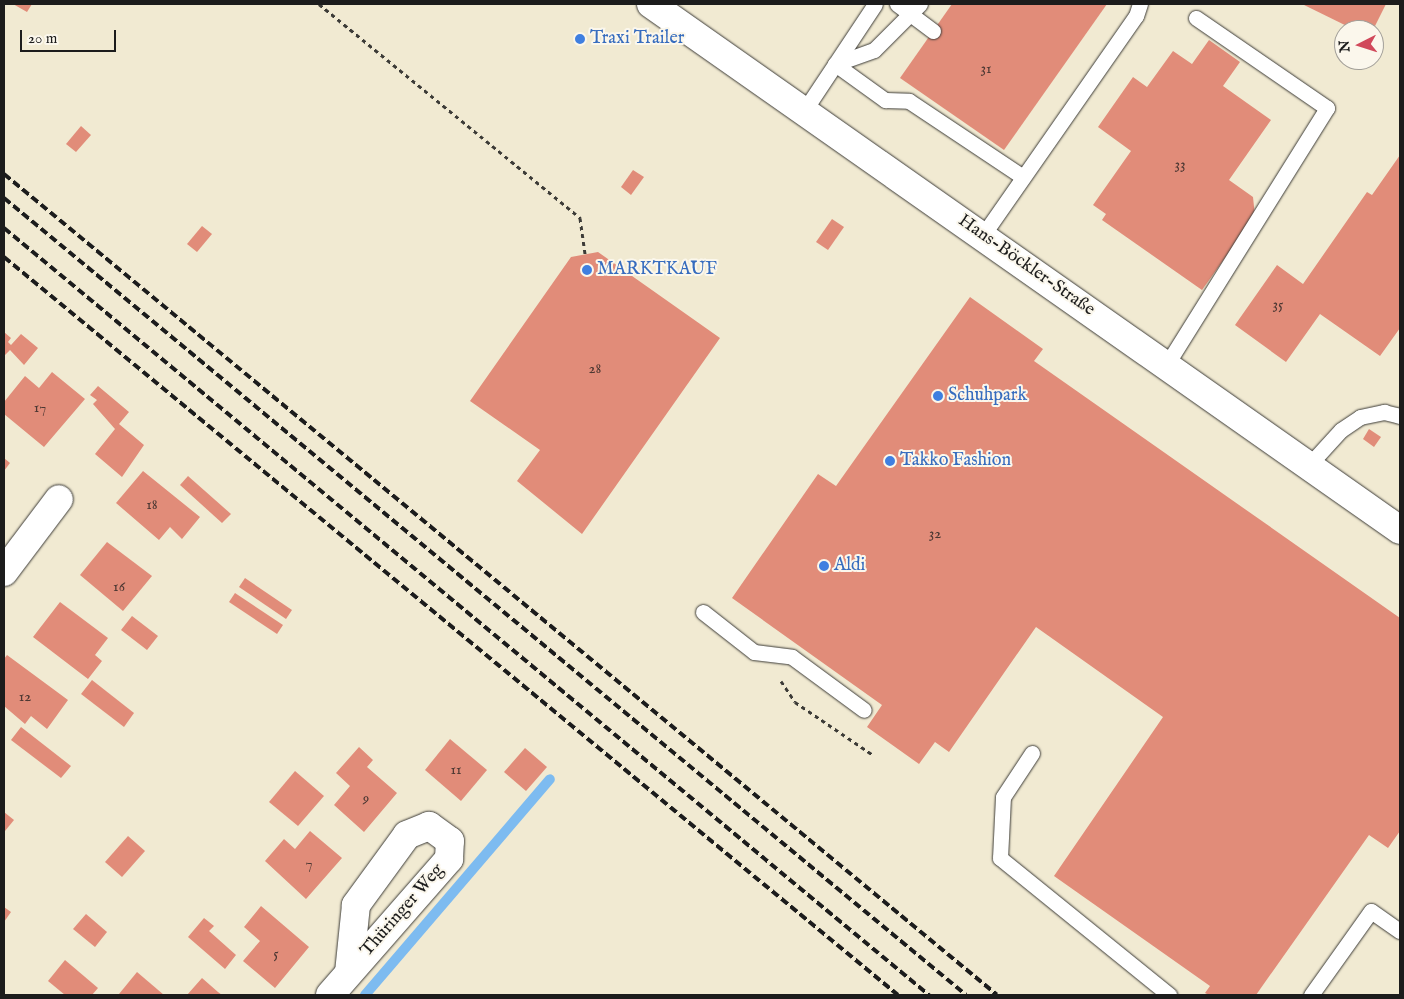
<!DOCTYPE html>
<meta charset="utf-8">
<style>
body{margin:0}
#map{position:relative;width:1404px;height:999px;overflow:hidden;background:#f1ead2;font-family:"IM FELL English",serif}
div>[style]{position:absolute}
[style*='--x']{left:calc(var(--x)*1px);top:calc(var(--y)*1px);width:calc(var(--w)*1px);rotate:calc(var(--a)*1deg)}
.stream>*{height:10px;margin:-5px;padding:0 5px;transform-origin:5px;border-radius:5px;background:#7dbbf0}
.building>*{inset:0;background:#e18c79}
.path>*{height:3px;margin-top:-1.5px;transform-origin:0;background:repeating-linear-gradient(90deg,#3c3b37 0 4px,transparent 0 8px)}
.roads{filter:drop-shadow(0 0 1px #3c3b37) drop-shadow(0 0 1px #3c3b37)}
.service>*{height:15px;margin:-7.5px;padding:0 7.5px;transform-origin:7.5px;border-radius:7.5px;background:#fff}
.minor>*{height:28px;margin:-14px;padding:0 14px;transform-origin:14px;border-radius:14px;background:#fff}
.rail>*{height:4px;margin-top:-2px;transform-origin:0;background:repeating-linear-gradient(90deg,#1c1c1c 0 8px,transparent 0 12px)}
.dots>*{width:14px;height:14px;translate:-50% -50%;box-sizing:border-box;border:2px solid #fbf7ec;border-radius:50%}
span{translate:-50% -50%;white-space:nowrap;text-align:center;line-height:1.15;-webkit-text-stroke:4px #fbf7ec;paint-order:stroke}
.number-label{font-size:15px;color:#4d3833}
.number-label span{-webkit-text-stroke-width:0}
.shop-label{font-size:18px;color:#366cbe}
.left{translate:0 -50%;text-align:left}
.street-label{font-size:18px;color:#1c1c1c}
.frame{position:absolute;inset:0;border:5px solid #1c1c1c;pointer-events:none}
.north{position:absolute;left:1334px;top:20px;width:50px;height:50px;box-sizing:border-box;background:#fbf7ec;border:1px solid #a29f99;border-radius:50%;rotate:265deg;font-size:14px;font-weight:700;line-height:20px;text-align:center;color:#1c1c1c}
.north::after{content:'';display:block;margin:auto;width:18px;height:22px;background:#d1495b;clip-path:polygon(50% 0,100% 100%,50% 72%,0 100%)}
.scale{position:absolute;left:20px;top:30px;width:96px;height:22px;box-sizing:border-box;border:2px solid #1c1c1c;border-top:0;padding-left:6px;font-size:15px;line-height:18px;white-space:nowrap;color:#1c1c1c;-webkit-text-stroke:4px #fbf7ec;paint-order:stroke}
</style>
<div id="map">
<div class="stream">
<i style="--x:365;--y:995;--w:284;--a:-49.4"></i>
</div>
<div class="building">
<i style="clip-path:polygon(13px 4px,32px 4px,27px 12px)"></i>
<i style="clip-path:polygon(952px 4px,1107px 4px,1004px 150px,900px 78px)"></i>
<i style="clip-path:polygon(1302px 4px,1386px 4px,1373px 30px,1355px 30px)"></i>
<i style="clip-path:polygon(1209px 40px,1240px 62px,1223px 86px,1271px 120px,1229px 180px,1253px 197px,1255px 216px,1202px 290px,1102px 220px,1106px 214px,1093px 205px,1131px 151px,1098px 127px,1133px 77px,1147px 87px,1173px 51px,1192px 64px)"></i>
<i style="clip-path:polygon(81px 126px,91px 135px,76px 152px,66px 144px)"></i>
<i style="clip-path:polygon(1400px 155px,1400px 328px,1380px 356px,1320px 314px,1286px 362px,1235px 325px,1277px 265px,1303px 284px,1367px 192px,1372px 195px)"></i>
<i style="clip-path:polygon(633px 170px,644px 177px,631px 195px,621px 187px)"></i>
<i style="clip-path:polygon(832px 219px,844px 227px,828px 250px,816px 242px)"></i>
<i style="clip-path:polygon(202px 226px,212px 234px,197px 252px,187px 244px)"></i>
<i style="clip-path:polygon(598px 252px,720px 338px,582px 534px,517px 481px,540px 450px,470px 401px,571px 257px)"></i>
<i style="clip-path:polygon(970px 297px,1043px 349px,1034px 361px,1400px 618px,1400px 831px,1388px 848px,1369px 835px,1256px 995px,1209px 995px,1205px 993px,1210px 986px,1054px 876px,1163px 717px,1036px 627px,949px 752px,935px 742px,919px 764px,867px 727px,882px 705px,732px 598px,818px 474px,836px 486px)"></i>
<i style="clip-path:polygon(4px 332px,11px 338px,8px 342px,11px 345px,21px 334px,38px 348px,24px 365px,10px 350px,4px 356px)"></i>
<i style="clip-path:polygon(52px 372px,85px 399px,44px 447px,4px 414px,4px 402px,25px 376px,39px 388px)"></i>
<i style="clip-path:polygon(98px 386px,129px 412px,119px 424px,144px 445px,122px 477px,95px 454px,115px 429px,93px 404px,97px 400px,90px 395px)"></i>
<i style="clip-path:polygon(1369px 429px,1381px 437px,1374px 447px,1363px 439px)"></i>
<i style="clip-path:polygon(4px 458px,10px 463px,4px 471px)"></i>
<i style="clip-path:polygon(143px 471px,200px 517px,182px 539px,170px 527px,159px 540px,116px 503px)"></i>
<i style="clip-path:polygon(188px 476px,231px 514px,222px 523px,180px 485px)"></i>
<i style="clip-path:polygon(107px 542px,152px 576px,123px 611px,80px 575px)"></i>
<i style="clip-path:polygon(245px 578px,292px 610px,286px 619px,239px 587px)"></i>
<i style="clip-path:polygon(235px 593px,283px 625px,277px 634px,229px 602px)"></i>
<i style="clip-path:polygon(60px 602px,108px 638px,95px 655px,102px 661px,88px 679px,33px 637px)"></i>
<i style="clip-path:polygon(132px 616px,158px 636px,147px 650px,121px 630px)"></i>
<i style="clip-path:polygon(7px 655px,68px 700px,47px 729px,31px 716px,25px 724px,4px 706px,4px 659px)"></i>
<i style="clip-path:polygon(92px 680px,134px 713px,124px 727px,81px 694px)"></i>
<i style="clip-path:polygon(21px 727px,71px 766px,61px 778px,11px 740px)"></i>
<i style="clip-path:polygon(450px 739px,487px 770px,461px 801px,425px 770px)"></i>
<i style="clip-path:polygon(359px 747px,373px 760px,367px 767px,397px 793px,364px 832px,334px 805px,350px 786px,336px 773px)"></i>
<i style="clip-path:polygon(525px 748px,547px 767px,526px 791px,504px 772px)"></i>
<i style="clip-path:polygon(295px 771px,324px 796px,298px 826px,269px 802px)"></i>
<i style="clip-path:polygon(4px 812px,14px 820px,5px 831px,4px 830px)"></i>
<i style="clip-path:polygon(310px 831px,342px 858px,306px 899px,265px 861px,284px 839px,295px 849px)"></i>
<i style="clip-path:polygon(128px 836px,145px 851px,122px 877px,105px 862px)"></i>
<i style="clip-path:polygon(261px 906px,309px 947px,275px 988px,243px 961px,260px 941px,244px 927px)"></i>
<i style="clip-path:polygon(4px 907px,11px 912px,4px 922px)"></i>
<i style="clip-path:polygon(86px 914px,107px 932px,95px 947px,73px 929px)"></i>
<i style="clip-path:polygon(204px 918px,214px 926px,209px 931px,236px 955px,225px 969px,188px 937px)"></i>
<i style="clip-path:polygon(65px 960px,98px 988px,92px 995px,65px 995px,48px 981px)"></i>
<i style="clip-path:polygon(137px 972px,164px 995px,119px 994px)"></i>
<i style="clip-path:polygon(202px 978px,218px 992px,222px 995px,187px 995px)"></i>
</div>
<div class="path">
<i style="--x:319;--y:4;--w:338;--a:39.3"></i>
<i style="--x:580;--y:218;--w:36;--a:82"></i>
<i style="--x:781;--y:681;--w:25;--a:56"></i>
<i style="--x:795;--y:702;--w:94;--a:34.2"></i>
</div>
<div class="roads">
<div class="service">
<i style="--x:897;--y:4;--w:45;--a:36.9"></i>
<i style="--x:835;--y:64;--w:62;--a:35.8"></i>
<i style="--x:885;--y:100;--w:24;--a:2"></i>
<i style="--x:909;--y:101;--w:137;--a:33.7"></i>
<i style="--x:835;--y:64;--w:41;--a:-19.7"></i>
<i style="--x:874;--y:50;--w:65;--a:-45"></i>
<i style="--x:804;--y:111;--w:128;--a:-56.4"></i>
<i style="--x:983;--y:235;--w:267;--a:-55.1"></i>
<i style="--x:1136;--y:16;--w:13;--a:-72"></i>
<i style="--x:1167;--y:364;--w:302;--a:-58"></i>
<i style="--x:1327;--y:108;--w:159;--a:-145.5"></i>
<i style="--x:1309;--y:465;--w:47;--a:-47.6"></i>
<i style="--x:1341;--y:430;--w:23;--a:-34"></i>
<i style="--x:1360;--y:417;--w:25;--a:-12"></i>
<i style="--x:1384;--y:412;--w:16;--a:14"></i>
<i style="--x:703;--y:612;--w:65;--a:38.1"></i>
<i style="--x:754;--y:652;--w:38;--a:7"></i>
<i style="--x:792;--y:657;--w:89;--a:36.4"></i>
<i style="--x:1032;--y:753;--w:53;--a:123.4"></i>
<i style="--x:1003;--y:797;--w:61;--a:92.8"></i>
<i style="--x:1000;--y:858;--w:218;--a:39"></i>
<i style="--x:1311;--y:995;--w:103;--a:-54.5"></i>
<i style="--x:1371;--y:911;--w:35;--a:35"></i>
</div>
<div class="minor">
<i style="--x:651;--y:4;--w:915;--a:35.08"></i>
<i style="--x:4;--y:572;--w:91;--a:-53"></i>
<i style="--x:330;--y:995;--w:181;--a:-48.8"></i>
<i style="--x:449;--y:859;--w:18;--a:-87"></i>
<i style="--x:450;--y:841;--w:26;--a:-144"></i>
<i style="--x:429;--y:826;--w:24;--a:158"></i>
<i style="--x:407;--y:835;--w:87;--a:126.1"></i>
<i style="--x:356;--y:905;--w:68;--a:95.9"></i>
</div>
</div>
<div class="rail">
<i style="--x:4;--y:174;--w:1288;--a:39.58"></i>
<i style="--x:4;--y:198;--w:1249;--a:39.64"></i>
<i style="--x:4;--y:228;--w:1202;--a:39.67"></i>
<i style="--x:4;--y:257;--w:1159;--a:39.54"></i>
</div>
<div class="dots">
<i style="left:580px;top:39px;background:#3f7fe0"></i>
<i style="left:587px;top:270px;background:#3f7fe0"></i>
<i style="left:938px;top:396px;background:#3f7fe0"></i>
<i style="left:890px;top:461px;background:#3f7fe0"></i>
<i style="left:824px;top:566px;background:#3f7fe0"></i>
</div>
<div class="number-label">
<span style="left:986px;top:69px">31</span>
<span style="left:1180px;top:165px">33</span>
<span style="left:1278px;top:305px">35</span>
<span style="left:595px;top:369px">28</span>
<span style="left:40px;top:408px">17</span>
<span style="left:152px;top:505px">18</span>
<span style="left:935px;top:534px">32</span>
<span style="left:119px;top:587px">16</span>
<span style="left:25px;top:697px">12</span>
<span style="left:456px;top:770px">11</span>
<span style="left:366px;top:799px">9</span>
<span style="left:309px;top:864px">7</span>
<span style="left:276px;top:954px">5</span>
</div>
<div class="shop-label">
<span class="left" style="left:590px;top:39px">Traxi Trailer</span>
<span class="left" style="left:597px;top:270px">MARKTKAUF</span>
<span class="left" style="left:948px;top:396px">Schuhpark</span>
<span class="left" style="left:900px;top:461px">Takko Fashion</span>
<span class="left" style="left:834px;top:566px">Aldi</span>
</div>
<div class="street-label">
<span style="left:1026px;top:266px;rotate:35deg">Hans-Böckler-Straße</span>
<span style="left:403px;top:911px;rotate:-49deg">Thüringer Weg</span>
</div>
<div class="frame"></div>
<div class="north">N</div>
<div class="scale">20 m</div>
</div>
